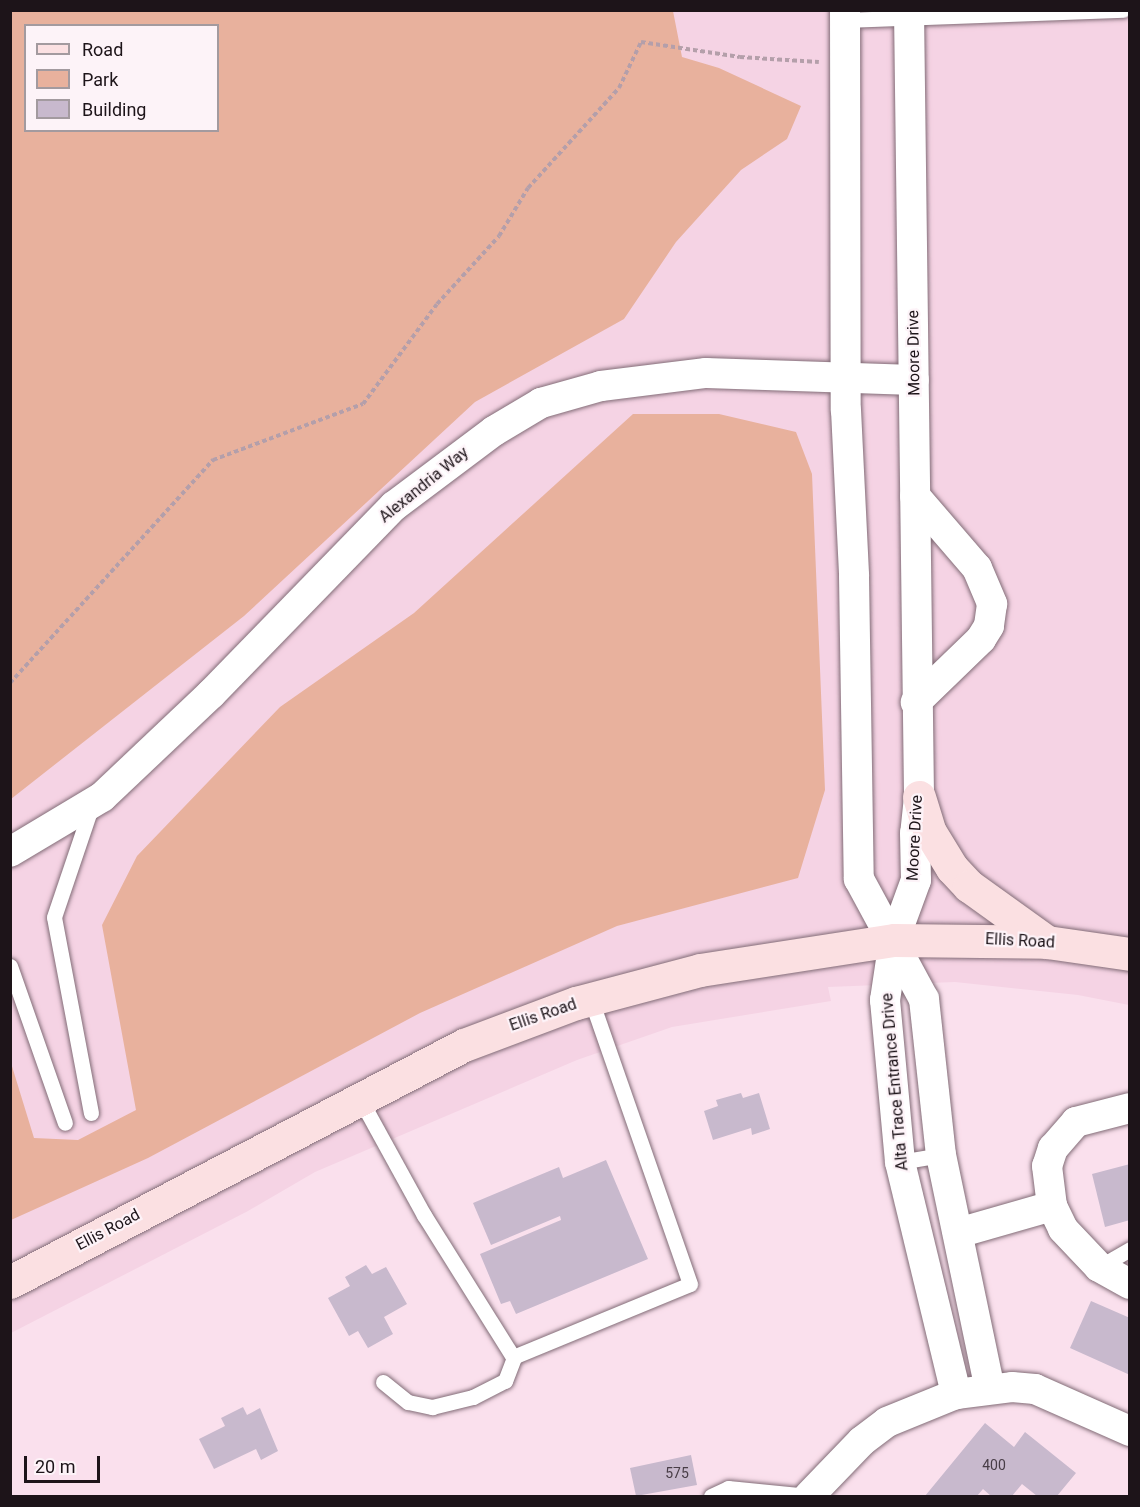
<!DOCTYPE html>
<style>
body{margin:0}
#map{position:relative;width:1140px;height:1507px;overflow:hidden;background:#fae0ed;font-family:Roboto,sans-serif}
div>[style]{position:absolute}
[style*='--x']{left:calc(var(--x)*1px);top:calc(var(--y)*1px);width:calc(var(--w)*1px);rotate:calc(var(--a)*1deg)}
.built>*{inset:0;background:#f5d3e4}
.green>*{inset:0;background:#e8b19d}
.building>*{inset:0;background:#c8b9cd}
.path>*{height:4px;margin-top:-2px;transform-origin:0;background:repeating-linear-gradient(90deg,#b49faa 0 4.5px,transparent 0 7.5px)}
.roads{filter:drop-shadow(0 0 2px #826c77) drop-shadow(0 0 2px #826c77)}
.lane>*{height:15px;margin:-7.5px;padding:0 7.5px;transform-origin:7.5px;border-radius:7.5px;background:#fff}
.street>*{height:30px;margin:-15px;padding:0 15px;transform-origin:15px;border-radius:15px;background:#fff}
.secondary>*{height:33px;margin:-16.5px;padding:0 16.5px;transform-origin:16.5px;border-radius:16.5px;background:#fbe0e2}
span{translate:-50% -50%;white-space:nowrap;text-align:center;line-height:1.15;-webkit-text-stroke:4.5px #fdf3f8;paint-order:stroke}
.number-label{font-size:14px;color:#483d46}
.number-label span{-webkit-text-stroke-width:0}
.street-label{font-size:16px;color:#1d1419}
.frame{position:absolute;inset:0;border:12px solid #1d1419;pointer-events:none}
.legend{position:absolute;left:24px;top:24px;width:195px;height:108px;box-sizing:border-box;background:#fdf3f8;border:2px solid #a39a9f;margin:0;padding:8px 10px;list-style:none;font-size:18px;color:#1d1419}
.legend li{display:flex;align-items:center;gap:12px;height:30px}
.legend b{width:30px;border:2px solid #a39a9f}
.scale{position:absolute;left:24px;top:1456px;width:76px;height:27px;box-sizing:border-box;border:3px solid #1d1419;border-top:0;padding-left:8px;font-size:18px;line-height:21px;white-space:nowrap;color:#1d1419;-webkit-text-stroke:4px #fdf3f8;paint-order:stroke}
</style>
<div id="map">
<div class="built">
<i style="clip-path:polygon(evenodd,11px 11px,1129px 11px,1129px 1005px,1078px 995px,955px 982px,828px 987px,831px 1001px,672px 1027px,577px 1060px,315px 1172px,248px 1211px,11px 1333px,11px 11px,26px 26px,218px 26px,218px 130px,26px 130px,26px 26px)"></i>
</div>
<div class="green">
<i style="clip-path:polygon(evenodd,11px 10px,673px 11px,682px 57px,719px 68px,801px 106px,787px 139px,741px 170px,676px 242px,624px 319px,475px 402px,244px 616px,11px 799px,11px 10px,26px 26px,218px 26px,218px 130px,26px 130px,26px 26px)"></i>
<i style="clip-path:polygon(633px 414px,719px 414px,796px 432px,812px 474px,825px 790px,798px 878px,617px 926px,420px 1013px,148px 1158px,11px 1220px,11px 1063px,34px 1138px,78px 1140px,136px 1110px,102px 925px,137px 856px,280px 707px,414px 613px)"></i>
</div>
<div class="building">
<i style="clip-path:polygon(741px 1093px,743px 1098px,759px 1093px,770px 1129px,752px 1135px,751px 1128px,713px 1140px,704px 1111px,718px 1106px,716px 1100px)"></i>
<i style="clip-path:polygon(606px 1160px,648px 1259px,516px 1314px,510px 1301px,501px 1304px,480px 1254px,561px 1220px,560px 1216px,491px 1245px,473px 1203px,559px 1167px,563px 1178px)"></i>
<i style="clip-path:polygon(1130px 1164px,1130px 1220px,1105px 1227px,1092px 1174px)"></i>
<i style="clip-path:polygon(366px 1265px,372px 1274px,386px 1267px,407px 1304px,384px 1317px,393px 1334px,368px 1348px,358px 1331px,349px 1336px,328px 1298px,350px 1286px,345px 1277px)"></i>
<i style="clip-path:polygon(1091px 1301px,1130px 1318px,1130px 1375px,1070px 1348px)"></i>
<i style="clip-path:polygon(243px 1407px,247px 1415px,260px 1408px,278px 1451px,261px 1460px,256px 1449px,214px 1469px,199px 1439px,225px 1426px,221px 1418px)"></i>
<i style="clip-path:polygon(985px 1423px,1014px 1447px,1025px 1432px,1076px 1473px,1057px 1496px,1037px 1496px,1022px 1484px,1012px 1496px,991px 1496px,983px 1489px,977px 1496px,925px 1496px)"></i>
<i style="clip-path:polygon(691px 1455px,697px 1485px,636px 1496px,630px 1468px)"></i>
</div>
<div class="path">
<i style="--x:10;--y:683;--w:302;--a:-47.7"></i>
<i style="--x:213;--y:460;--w:160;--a:-20.5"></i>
<i style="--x:363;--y:404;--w:124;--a:-53.5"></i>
<i style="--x:437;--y:304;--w:92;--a:-47.6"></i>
<i style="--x:499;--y:236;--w:56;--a:-58.9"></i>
<i style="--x:528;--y:188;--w:135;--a:-47.7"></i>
<i style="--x:619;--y:88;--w:51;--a:-64.4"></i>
<i style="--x:641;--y:42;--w:100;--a:8.6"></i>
<i style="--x:740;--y:57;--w:79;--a:3.6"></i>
</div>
<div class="roads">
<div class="lane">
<i style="--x:845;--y:20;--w:278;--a:-2.1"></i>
<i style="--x:10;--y:966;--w:166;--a:70.7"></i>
<i style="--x:359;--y:1097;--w:135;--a:61.2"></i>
<i style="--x:424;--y:1215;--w:168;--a:57.9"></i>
<i style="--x:513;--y:1357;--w:191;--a:-22.4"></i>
<i style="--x:690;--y:1284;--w:302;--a:-109.2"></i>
<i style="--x:91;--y:1113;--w:199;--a:-100.7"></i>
<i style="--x:54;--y:917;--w:118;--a:-71.3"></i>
<i style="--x:900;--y:1162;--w:42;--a:-9.7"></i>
<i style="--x:1099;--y:1267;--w:36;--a:-30"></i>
<i style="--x:383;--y:1382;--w:32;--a:39"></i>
<i style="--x:408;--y:1402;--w:25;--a:12"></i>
<i style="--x:432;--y:1407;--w:42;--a:-13.7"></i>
<i style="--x:473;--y:1397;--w:36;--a:-27"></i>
<i style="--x:505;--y:1381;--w:26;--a:-69"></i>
<i style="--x:711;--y:1496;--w:19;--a:-25"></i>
<i style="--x:728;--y:1488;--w:81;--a:5.6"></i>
</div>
<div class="street">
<i style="--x:845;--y:10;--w:400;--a:89.9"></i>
<i style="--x:846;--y:410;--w:166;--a:87.2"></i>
<i style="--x:854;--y:576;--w:303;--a:89.1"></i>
<i style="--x:859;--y:879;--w:136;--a:61.6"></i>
<i style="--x:924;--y:999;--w:157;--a:83.8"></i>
<i style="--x:941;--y:1155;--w:239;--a:78.2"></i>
<i style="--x:909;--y:10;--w:787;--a:89.27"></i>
<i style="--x:919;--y:797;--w:36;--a:96"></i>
<i style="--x:915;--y:833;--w:47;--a:88.8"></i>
<i style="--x:916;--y:880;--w:64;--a:110.1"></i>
<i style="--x:894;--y:940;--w:61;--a:98.5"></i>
<i style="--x:885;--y:1000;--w:163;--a:84.7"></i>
<i style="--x:900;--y:1162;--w:239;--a:76.4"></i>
<i style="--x:915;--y:496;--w:95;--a:49.3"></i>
<i style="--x:977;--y:568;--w:39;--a:67"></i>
<i style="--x:992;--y:604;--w:22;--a:98"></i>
<i style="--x:989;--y:626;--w:15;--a:122"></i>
<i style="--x:981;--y:639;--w:91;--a:135.9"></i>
<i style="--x:10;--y:852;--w:107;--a:-30.9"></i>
<i style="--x:102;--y:797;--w:150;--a:-43.4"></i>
<i style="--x:211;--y:694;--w:262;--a:-45.8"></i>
<i style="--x:394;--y:506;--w:125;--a:-36.9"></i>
<i style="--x:494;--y:431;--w:55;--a:-30.8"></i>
<i style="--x:541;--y:403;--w:62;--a:-15.8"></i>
<i style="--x:601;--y:386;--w:106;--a:-7.1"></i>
<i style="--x:706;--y:373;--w:208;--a:1.9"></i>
<i style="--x:1130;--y:1108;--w:56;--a:165.5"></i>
<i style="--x:1076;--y:1122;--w:35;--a:131"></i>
<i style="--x:1053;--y:1148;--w:19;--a:108"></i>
<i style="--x:1047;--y:1166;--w:40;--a:82.9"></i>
<i style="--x:1052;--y:1206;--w:25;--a:64"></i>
<i style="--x:1063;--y:1229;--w:52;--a:46.5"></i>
<i style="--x:1099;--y:1267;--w:35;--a:29"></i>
<i style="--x:958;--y:1233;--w:98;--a:-16"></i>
<i style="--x:809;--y:1496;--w:76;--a:-46.1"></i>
<i style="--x:862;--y:1441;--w:31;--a:-37"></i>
<i style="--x:887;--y:1422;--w:74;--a:-22.1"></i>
<i style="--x:956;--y:1394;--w:56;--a:-7.1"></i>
<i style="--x:1012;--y:1387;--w:23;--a:5"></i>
<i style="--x:1035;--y:1389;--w:104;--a:23.9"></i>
</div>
<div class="secondary">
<i style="--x:919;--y:797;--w:37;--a:73"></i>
<i style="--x:930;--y:832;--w:42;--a:58.6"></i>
<i style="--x:952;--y:868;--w:25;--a:47"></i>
<i style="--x:969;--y:886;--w:96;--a:35.7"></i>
<i style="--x:10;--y:1282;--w:512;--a:-27.57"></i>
<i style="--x:464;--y:1045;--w:120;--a:-20.6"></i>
<i style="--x:576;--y:1003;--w:128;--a:-14.9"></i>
<i style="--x:700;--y:970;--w:196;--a:-8.8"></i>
<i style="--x:894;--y:940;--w:153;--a:0.7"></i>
<i style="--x:1047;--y:942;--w:84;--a:8.2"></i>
</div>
</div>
<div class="number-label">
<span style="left:994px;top:1465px">400</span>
<span style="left:677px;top:1473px">575</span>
</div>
<div class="street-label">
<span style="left:914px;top:353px;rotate:-91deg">Moore Drive</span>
<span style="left:424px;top:485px;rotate:-39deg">Alexandria Way</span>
<span style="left:915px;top:838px;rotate:-87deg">Moore Drive</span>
<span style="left:1020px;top:941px;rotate:3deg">Ellis Road</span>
<span style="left:543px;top:1015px;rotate:-19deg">Ellis Road</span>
<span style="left:895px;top:1082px;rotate:-95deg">Alta Trace Entrance Drive</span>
<span style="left:108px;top:1230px;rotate:-28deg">Ellis Road</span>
</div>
<div class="frame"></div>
<ul class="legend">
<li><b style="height:8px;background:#fbe0e2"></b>Road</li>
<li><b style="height:16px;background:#e8b19d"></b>Park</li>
<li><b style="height:16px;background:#c8b9cd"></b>Building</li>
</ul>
<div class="scale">20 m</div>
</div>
